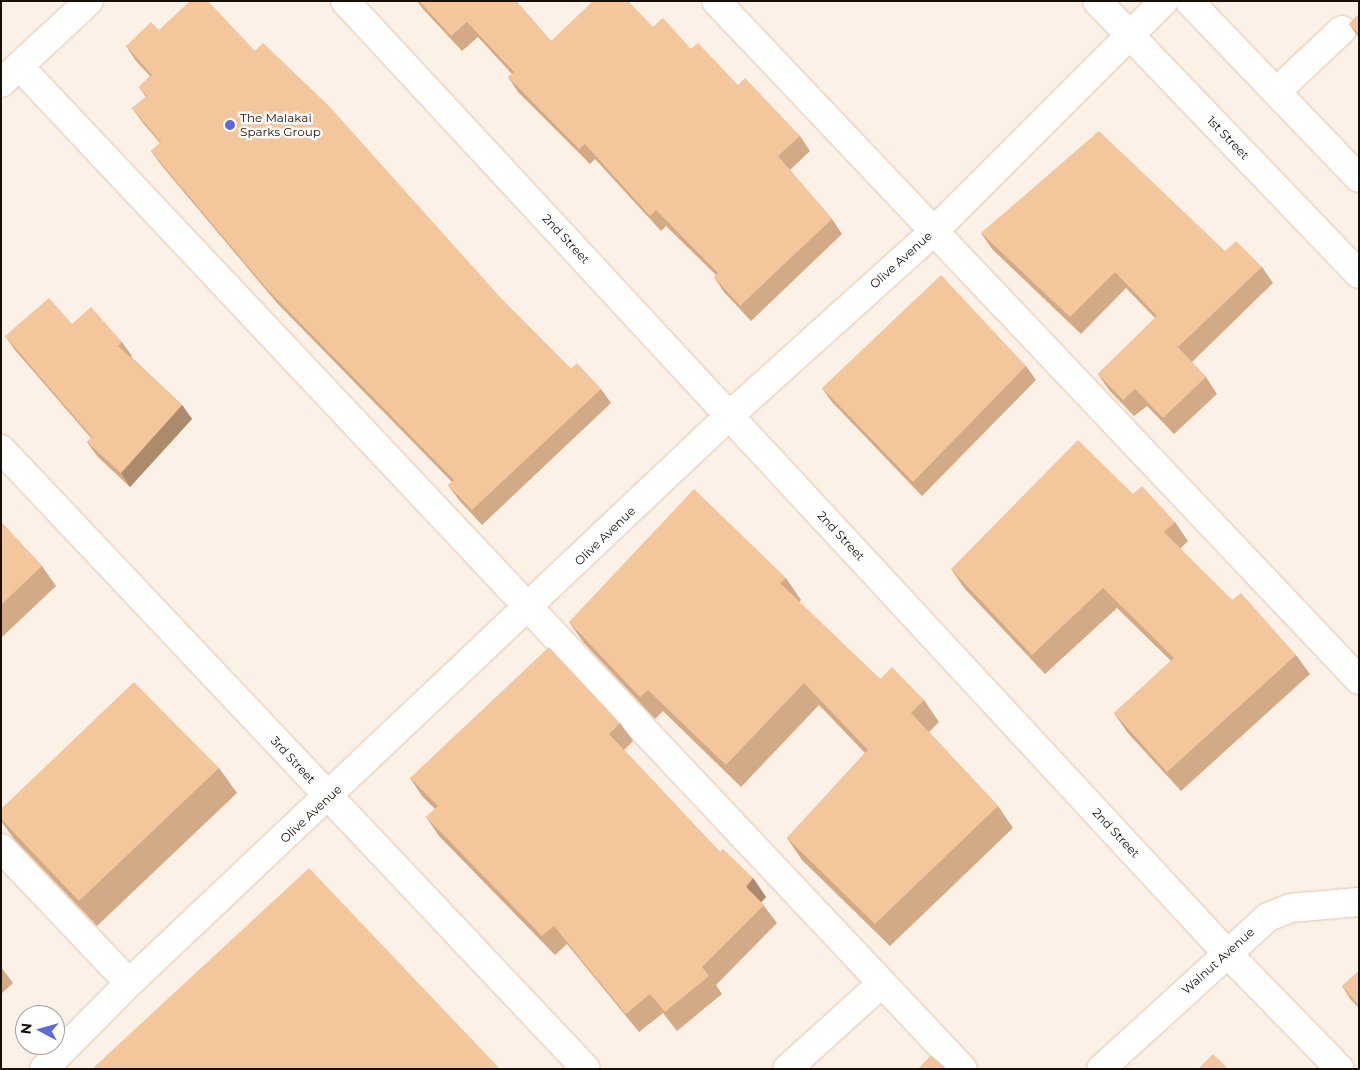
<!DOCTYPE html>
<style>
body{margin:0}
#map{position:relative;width:1360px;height:1070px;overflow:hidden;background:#fcf1e6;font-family:Montserrat,sans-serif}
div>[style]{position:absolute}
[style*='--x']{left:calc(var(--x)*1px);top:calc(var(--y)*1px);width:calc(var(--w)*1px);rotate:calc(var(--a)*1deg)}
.roads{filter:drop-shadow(0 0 1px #e1c5ac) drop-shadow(0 0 1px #e1c5ac)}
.minor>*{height:28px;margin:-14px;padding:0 14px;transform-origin:14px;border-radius:14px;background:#fff}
.wall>*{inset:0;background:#d2aa85}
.shaded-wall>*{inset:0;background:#ab8b6c}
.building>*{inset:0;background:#f4c69b}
.dots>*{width:14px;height:14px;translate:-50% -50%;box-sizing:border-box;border:2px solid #fff;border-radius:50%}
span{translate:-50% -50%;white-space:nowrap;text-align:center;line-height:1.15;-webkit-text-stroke:4.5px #fff;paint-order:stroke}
.poi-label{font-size:12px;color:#180f06}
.left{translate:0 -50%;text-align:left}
.street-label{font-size:12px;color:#180f06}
.frame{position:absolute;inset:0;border:2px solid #180f06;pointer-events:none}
.north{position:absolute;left:15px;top:1005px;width:50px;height:50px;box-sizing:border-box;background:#fff;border:1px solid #a39f9b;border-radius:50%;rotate:276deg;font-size:14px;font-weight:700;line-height:20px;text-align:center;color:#180f06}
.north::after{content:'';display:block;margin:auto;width:18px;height:22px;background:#5b69e1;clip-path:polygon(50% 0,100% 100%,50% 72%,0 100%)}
</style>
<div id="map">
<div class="roads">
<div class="minor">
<i style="--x:345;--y:1;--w:1296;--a:47.19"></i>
<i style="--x:1226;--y:952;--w:163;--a:45.7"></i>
<i style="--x:716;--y:1;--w:935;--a:46.56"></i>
<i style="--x:1097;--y:1;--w:378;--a:46.2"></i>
<i style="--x:1189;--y:1;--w:245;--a:46.2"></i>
<i style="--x:19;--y:66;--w:1377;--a:46.74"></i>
<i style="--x:1;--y:83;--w:120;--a:-43"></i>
<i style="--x:1277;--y:91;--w:89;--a:-43.2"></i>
<i style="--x:1;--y:449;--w:852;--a:46.66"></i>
<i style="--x:1;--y:848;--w:186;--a:46.5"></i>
<i style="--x:44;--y:1069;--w:121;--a:-45.3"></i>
<i style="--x:129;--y:983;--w:827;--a:-43.38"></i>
<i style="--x:730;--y:415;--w:272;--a:-42"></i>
<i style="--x:932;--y:233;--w:328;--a:-45"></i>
<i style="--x:787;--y:1069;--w:127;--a:-42.1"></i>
<i style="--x:1101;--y:1069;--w:226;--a:-42.3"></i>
<i style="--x:1268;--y:917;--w:24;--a:-22"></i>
<i style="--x:1290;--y:908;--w:69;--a:-5"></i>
</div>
</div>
<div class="wall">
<i style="clip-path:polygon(417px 1px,516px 1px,551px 41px,653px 27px,691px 49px,738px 85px,800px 136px,810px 151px,790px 170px,832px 219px,842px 234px,751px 321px,724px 292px,714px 277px,716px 275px,666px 226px,661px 231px,595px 159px,590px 164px,518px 92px,508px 77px,512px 74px,478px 37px,462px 51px,423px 9px)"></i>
<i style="clip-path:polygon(1359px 14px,1359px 38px,1349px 24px)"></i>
<i style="clip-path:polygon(159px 30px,255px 51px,571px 369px,601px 389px,611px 403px,482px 525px,459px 500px,448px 485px,452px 482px,277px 303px,162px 166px,151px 151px,160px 143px,143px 123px,132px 108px,146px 97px,139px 87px,150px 76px,136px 61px,126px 46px)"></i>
<i style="clip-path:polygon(981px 233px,1225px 251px,1262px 267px,1273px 283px,1192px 362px,1206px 377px,1217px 394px,1174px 434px,1147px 406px,1134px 416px,1109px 390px,1098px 374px,1155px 318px,1126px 288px,1081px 334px,992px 249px)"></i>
<i style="clip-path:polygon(72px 324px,122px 342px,132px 356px,131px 357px,182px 405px,192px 419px,130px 487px,97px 456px,87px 442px,91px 438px,15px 350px,5px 336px)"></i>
<i style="clip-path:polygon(1026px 366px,1036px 380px,922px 496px,832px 402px,822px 388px)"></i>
<i style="clip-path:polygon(1px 522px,42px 566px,56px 586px,1px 638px)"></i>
<i style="clip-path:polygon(1175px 522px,1188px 541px,1180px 549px,1232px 600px,1296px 655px,1310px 674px,1181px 791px,1127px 732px,1114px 713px,1171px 661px,1117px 608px,1045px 674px,965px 589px,951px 569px)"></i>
<i style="clip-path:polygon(786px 578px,801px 600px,799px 602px,880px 679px,924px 700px,939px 722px,929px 732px,998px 806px,1013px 828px,890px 946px,802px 860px,787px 838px,865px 753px,819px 705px,741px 787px,663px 711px,655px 719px,584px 643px,569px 622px)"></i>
<i style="clip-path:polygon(620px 723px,633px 741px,624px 750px,720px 852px,753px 878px,766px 897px,761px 902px,777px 923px,716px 985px,722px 994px,677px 1031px,663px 1013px,639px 1032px,567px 944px,555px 955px,439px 836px,426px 817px,435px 809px,422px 796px,410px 778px)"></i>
<i style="clip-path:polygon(219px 768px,237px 793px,97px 926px,14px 839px,1px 821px,1px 809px)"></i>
<i style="clip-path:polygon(1px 967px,13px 983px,1px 994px)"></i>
<i style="clip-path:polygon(1359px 971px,1359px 1008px,1351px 1000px,1342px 986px)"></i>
</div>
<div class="shaded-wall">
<i style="clip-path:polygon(182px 405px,192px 419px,130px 487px,121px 473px)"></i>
<i style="clip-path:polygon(753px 878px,766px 897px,759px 905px,746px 887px)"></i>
</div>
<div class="building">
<i style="clip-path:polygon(190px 1px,208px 1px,255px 51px,263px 43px,329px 106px,508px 306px,571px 369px,577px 363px,601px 389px,472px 510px,448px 485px,454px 480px,267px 289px,151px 151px,161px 142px,132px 108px,147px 96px,139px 87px,152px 75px,126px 46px,151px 22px,159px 30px)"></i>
<i style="clip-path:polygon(419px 1px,516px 1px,551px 41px,593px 1px,628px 1px,653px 27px,663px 18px,691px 49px,698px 43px,738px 85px,745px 78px,800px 136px,778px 156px,832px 219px,740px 306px,714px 277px,718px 273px,656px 210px,650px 216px,585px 144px,579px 149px,508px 77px,514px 72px,467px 22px,451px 36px)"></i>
<i style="clip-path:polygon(1359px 14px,1359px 34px,1349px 24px)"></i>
<i style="clip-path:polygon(1099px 131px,1225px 251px,1236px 241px,1262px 267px,1178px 347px,1206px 377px,1163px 418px,1135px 389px,1123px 400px,1098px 374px,1157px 316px,1115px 272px,1070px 317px,981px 233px)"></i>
<i style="clip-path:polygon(941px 275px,1026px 366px,913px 482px,822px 388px)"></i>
<i style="clip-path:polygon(49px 298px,72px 324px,91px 307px,122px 342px,118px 346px,182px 405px,121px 473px,87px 442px,92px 437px,5px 336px)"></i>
<i style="clip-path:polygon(1078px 440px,1133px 494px,1142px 486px,1175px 522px,1164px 532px,1232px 600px,1241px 593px,1296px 655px,1167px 772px,1114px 713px,1174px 658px,1103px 588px,1032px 655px,951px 569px)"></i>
<i style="clip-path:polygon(694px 489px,786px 578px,780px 583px,880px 679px,892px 667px,924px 700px,911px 713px,998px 806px,875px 924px,787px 838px,868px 750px,804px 683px,726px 765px,648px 690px,640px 697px,569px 622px)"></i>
<i style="clip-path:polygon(1px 522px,42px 566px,1px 605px)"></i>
<i style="clip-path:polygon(549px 647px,620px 723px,609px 734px,720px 852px,723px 849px,753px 878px,746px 887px,764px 905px,702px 967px,709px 976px,665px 1012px,650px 994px,626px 1014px,554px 926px,542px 936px,426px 817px,438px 806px,410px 778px)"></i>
<i style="clip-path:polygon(134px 682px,219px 768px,79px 901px,1px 819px,1px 809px)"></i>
<i style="clip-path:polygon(309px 868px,500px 1069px,92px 1069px)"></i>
<i style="clip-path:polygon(1359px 971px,1359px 1006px,1342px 986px)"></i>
<i style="clip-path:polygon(1213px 1054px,1228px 1069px,1198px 1069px)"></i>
<i style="clip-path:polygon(931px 1055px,947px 1069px,918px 1069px)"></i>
</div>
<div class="dots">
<i style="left:230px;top:125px;background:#5b69e1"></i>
</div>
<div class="poi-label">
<span class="left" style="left:240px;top:125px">The Malakai<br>Sparks Group</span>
</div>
<div class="street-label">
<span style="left:1228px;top:138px;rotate:46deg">1st Street</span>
<span style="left:566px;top:239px;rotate:47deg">2nd Street</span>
<span style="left:901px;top:260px;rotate:-42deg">Olive Avenue</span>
<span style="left:605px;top:536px;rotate:-44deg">Olive Avenue</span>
<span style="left:841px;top:536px;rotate:47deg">2nd Street</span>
<span style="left:293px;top:760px;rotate:47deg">3rd Street</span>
<span style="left:311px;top:814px;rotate:-43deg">Olive Avenue</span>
<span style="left:1116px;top:833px;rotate:47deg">2nd Street</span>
<span style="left:1218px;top:961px;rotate:-42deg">Walnut Avenue</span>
</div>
<div class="frame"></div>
<div class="north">N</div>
</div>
